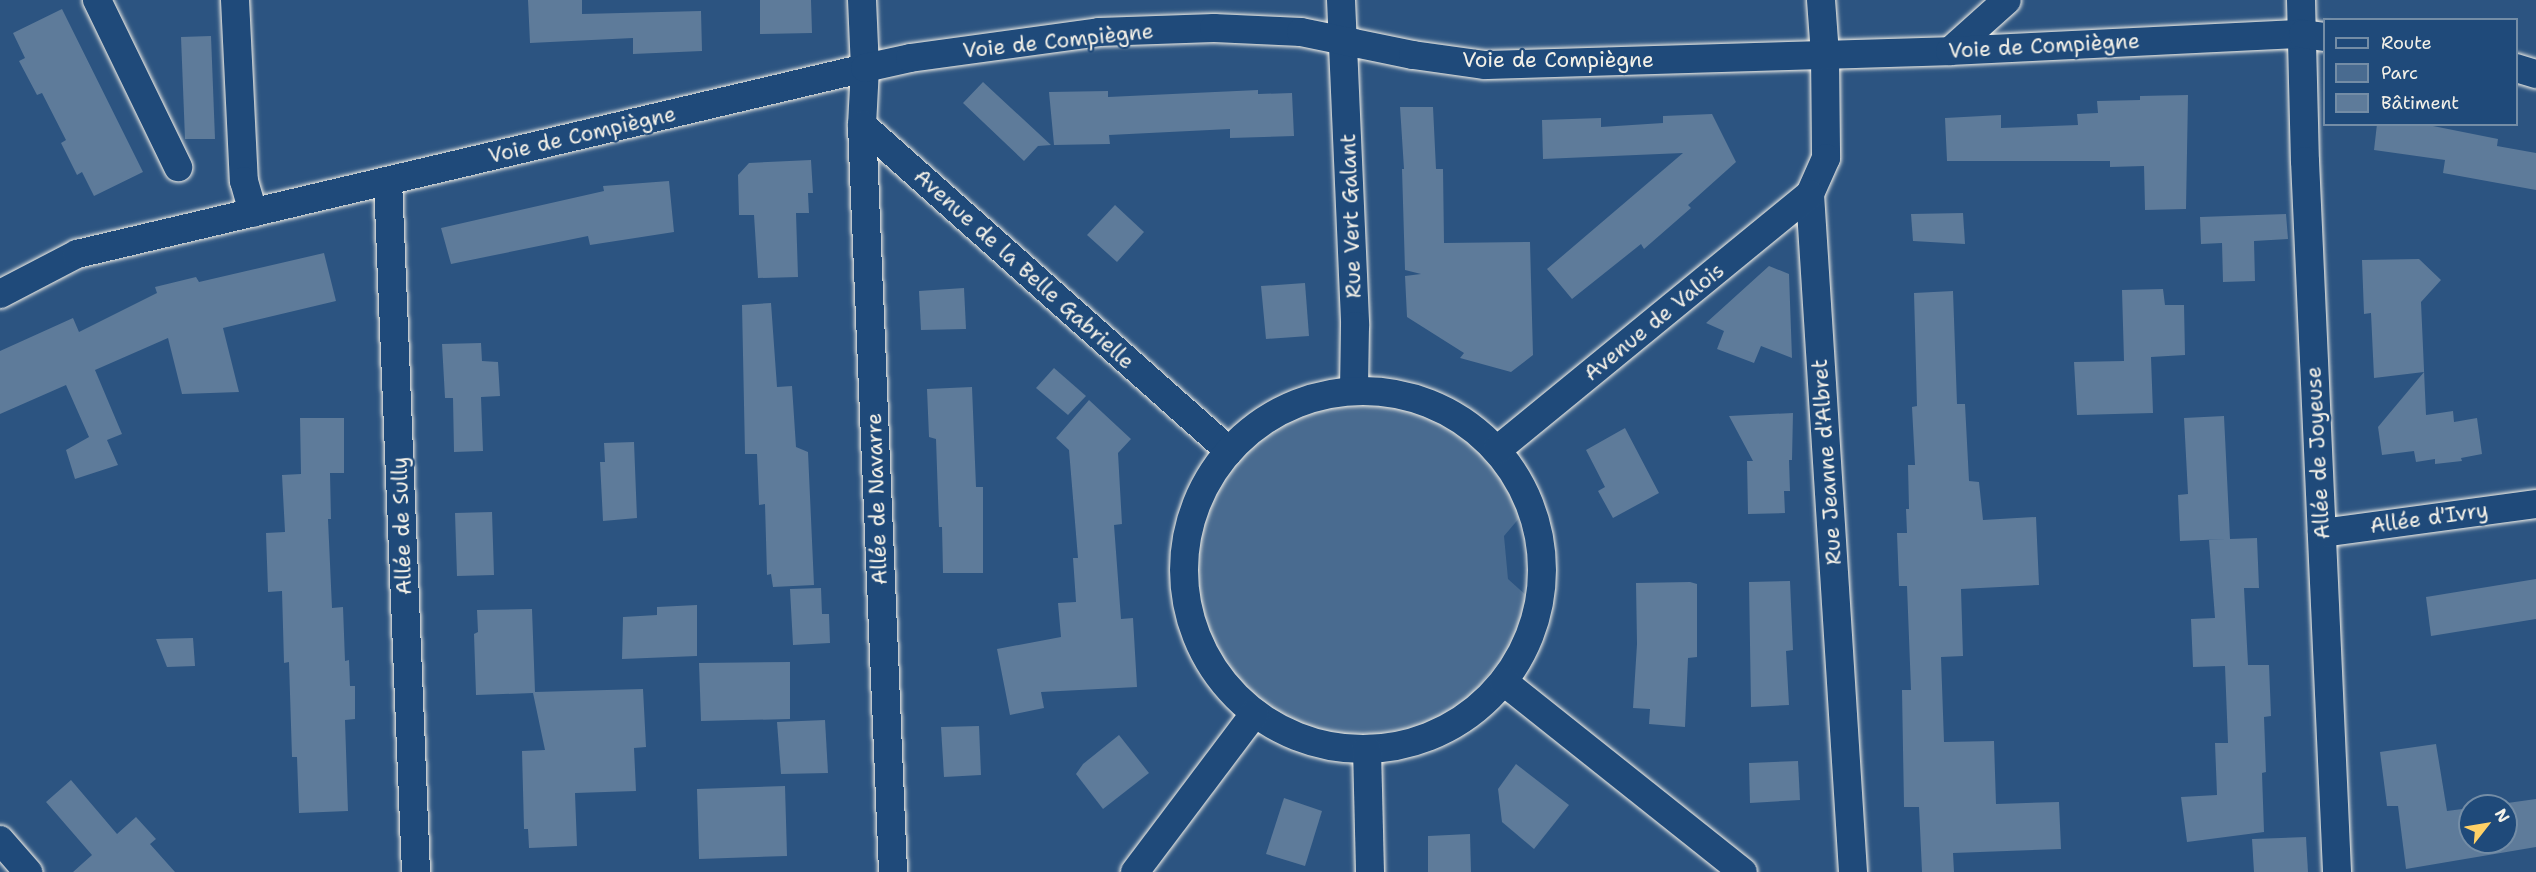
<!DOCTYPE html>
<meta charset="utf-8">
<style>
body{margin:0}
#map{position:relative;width:2536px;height:872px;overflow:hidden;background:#2c5481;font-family:"Shantell Sans",sans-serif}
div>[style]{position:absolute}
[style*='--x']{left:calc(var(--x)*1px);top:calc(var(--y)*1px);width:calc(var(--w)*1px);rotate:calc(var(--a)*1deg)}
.green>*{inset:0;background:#496b90}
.building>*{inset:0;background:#5e7b9a}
.roads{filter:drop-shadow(0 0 2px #f4f1e8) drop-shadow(0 0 2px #f4f1e8)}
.street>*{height:28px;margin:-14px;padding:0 14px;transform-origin:14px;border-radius:14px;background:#1f4a7a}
.street>.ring{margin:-14px;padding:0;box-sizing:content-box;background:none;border:28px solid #1f4a7a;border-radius:50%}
span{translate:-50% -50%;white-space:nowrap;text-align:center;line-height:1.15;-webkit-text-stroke:4.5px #1f4a7a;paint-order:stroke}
.street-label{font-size:21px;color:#f4f1e8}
.legend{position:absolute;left:2323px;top:18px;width:195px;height:108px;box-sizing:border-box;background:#1f4a7a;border:2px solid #748da6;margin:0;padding:8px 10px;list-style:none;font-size:18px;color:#f4f1e8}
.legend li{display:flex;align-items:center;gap:12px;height:30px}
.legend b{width:30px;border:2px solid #748da6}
.north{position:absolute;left:2458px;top:794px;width:60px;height:60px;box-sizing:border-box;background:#1f4a7a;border:2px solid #748da6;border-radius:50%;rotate:59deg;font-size:16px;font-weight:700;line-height:24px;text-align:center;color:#f4f1e8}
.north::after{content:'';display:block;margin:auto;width:21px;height:27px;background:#ffd166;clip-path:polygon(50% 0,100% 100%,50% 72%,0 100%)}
</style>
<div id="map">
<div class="green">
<i style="clip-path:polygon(1350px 400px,1399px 405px,1445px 423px,1483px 454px,1498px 474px,1521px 516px,1504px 536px,1508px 579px,1528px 597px,1512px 641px,1503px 657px,1468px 699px,1425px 725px,1373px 735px,1349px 735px,1309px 727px,1280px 713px,1253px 695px,1230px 669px,1212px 639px,1202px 612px,1198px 584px,1198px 551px,1205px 520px,1216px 492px,1231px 468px,1256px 443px,1279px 425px,1322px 407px)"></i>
</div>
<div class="building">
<i style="clip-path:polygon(528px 0,582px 0,582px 14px,701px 11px,702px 51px,633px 54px,633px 38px,530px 43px)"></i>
<i style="clip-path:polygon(760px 0,811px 0,812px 33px,760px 34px)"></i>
<i style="clip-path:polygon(62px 9px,143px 172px,94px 196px,82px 172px,77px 175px,61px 143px,66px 140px,42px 93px,37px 95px,19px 61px,25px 58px,13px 33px)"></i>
<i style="clip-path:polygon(211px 36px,215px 139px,185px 139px,181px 37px)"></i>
<i style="clip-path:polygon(983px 82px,1051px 145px,1038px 146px,1024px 161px,963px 103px)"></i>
<i style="clip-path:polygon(1258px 90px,1258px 94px,1292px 93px,1294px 136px,1230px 138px,1230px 129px,1109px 135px,1110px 144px,1054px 145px,1049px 92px,1108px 91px,1108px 97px)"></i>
<i style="clip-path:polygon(2188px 95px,2186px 209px,2145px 210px,2144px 166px,2110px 167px,2110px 161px,1947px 161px,1945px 118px,2001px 115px,2001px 128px,2078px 125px,2077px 114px,2098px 113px,2097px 101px,2140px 100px,2140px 96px)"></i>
<i style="clip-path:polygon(1400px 107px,1433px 107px,1436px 169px,1443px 169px,1444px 243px,1530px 242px,1533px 355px,1511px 372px,1460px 358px,1464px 353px,1407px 317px,1405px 276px,1421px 274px,1405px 270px,1402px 169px,1404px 169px)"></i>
<i style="clip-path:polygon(1712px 114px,1736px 162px,1688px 205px,1691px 208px,1644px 249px,1641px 244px,1572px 299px,1547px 269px,1683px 153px,1543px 159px,1542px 120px,1601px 118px,1601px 127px,1663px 123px,1663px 116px)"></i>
<i style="clip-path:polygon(2377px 124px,2423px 124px,2498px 139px,2497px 146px,2536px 153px,2536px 190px,2443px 173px,2445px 160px,2374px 150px)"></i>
<i style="clip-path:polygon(811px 160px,813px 193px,808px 193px,809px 213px,796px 213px,798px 277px,758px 278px,754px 215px,739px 215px,738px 175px,749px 163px)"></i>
<i style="clip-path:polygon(669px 181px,674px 232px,590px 245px,588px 236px,451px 264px,441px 228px,604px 191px,603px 186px)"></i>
<i style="clip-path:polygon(1115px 205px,1144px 232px,1117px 262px,1087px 235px)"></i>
<i style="clip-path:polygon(1963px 213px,1965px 244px,1913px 241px,1911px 214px)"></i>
<i style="clip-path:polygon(2286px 214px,2288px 239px,2254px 241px,2255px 281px,2223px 282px,2222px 243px,2201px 244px,2200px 217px)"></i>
<i style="clip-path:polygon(324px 253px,336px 301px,223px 328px,239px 392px,182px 394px,168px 338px,95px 370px,122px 434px,107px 440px,118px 465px,75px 479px,66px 450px,89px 437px,66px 385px,0 414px,0 351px,73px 318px,79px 332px,157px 293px,155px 287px,196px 277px,199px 282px)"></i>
<i style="clip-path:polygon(2419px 259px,2441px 280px,2421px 302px,2426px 415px,2453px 411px,2454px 422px,2477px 418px,2482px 454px,2461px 458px,2462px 461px,2435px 464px,2435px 459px,2416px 462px,2414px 451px,2382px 455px,2378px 427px,2424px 372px,2374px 378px,2371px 313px,2364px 314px,2362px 260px)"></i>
<i style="clip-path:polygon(1769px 266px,1789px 274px,1792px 358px,1761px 346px,1754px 363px,1717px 349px,1724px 331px,1706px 323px)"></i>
<i style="clip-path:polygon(1305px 283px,1309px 336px,1266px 339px,1261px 286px)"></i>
<i style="clip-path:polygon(964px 288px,966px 329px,921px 330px,919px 291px)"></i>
<i style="clip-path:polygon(2163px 289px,2165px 305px,2184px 305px,2185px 355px,2151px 357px,2153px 413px,2077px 415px,2074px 362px,2124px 361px,2122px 290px)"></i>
<i style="clip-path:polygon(1953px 291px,1957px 404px,1965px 404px,1969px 481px,1979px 482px,1983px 520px,2036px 517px,2039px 585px,1961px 589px,1963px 656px,1941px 657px,1944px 742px,1994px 741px,1996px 804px,2059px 802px,2061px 849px,1953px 853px,1954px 872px,1922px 872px,1919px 807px,1904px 807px,1902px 690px,1911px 690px,1907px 586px,1899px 586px,1897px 533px,1907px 533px,1906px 509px,1909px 509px,1908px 465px,1915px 465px,1912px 407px,1917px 406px,1914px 293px)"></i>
<i style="clip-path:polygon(771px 303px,777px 387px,792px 386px,796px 447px,808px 452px,814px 585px,773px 587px,771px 574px,767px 575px,765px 504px,759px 505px,757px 454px,745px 454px,742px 305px)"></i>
<i style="clip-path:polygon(481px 343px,482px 361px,498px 362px,500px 396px,481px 397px,483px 451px,454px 452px,453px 398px,445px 398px,442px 344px)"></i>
<i style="clip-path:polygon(1054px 368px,1086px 396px,1068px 415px,1036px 388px)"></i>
<i style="clip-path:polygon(972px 387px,976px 487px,983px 487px,983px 573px,943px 573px,942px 527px,939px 527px,936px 439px,929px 437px,927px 389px)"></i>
<i style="clip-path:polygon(1089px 400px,1131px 439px,1118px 453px,1122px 524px,1114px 525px,1121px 619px,1133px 618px,1137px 687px,1041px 692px,1044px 708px,1010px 715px,997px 649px,1061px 637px,1058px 603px,1076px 602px,1073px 558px,1078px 558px,1069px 450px,1056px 438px)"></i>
<i style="clip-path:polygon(1793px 413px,1792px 460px,1789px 460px,1790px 491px,1784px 491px,1785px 513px,1748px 514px,1747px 461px,1753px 461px,1729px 416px)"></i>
<i style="clip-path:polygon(2224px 416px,2230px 539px,2257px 538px,2259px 588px,2244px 588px,2248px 665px,2269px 665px,2271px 716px,2264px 717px,2266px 772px,2262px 773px,2264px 832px,2187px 842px,2181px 797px,2217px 795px,2215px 743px,2228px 743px,2225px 666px,2193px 667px,2191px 619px,2215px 618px,2209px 540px,2226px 539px,2180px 541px,2178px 495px,2188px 494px,2184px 418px)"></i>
<i style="clip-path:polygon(300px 418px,344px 418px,344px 473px,330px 473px,331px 519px,328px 519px,332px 608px,343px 607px,345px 661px,349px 660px,350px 686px,355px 686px,355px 719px,345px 720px,348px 811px,299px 813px,297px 757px,292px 757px,289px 662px,284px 663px,282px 591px,268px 592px,266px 533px,285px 532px,282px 475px,301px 474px)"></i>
<i style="clip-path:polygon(1625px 428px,1659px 493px,1613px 518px,1598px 491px,1605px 487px,1586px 450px)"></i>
<i style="clip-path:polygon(634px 442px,637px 518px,603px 521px,600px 462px,605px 462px,604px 443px)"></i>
<i style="clip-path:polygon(492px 512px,494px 575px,457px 576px,455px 513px)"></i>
<i style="clip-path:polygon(2536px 579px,2536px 619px,2431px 636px,2426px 597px)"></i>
<i style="clip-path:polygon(1790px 581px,1793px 650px,1786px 651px,1789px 705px,1751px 707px,1749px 582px)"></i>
<i style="clip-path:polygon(1690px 582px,1697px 584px,1697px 657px,1688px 658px,1685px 727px,1649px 724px,1650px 709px,1633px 708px,1637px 644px,1636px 583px)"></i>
<i style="clip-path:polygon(821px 588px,822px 614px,829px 614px,830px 643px,793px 645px,790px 589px)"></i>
<i style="clip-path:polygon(697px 605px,697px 656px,622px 659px,623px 617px,657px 615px,657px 607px)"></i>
<i style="clip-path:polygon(532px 609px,535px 692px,643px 689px,646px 747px,634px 748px,636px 791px,575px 793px,577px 846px,529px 848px,528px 829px,524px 829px,522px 751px,545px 750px,533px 693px,476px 695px,474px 634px,478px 632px,477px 610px)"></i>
<i style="clip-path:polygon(193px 638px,195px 666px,167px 667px,156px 639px)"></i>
<i style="clip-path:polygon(790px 662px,790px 719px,701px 721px,699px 663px)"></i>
<i style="clip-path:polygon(825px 720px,828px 773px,781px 774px,777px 722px)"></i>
<i style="clip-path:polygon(979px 726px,981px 775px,944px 777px,941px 727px)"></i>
<i style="clip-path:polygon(1119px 735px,1149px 773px,1103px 809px,1076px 774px,1083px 764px)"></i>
<i style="clip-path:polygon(2436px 744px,2447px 811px,2470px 808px,2470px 842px,2506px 842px,2506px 806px,2486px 806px,2536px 799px,2536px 847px,2406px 869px,2398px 806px,2387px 806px,2380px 752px)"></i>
<i style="clip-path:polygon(1798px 761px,1800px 800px,1750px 803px,1749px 763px)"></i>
<i style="clip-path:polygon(1516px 764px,1569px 805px,1534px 849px,1502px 822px,1498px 789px)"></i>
<i style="clip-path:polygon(71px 780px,117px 834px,136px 817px,156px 839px,150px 844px,175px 872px,73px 872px,92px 855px,46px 802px)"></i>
<i style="clip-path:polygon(785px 786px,787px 856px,699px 859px,697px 789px)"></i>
<i style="clip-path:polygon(1284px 798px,1322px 811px,1305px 866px,1266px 854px)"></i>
<i style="clip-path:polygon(1470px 834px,1471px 872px,1428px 872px,1428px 836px)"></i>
<i style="clip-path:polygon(2306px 837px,2308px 872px,2254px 872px,2252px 839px)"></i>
</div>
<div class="roads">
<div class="street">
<i style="--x:97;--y:0;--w:186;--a:64.1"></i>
<i style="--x:235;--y:0;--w:181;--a:87.2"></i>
<i style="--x:244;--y:181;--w:33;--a:74"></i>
<i style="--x:862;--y:0;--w:68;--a:87.5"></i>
<i style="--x:865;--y:68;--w:57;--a:93"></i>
<i style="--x:862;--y:125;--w:491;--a:41.6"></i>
<i style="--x:1341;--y:0;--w:326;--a:87.5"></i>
<i style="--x:1355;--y:326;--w:64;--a:90.9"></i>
<i style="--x:1821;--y:0;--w:55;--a:85.8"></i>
<i style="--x:1825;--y:55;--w:103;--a:89.4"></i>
<i style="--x:1826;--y:158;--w:39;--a:114"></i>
<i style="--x:1810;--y:194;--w:679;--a:86.37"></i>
<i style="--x:2301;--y:0;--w:161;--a:88.6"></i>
<i style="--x:2305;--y:161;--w:712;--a:87.42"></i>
<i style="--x:1950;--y:51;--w:76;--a:-41.8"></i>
<i style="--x:2516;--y:68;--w:21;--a:17"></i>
<i style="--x:862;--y:125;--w:748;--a:87.62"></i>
<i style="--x:388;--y:181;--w:692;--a:87.68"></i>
<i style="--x:0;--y:294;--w:87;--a:-27.5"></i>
<i style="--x:77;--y:254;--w:810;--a:-13.28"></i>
<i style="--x:865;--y:68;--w:46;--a:-12.5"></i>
<i style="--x:910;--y:58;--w:191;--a:-7.8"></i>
<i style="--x:1099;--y:32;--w:115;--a:-2"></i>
<i style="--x:1214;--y:28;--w:87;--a:2.6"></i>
<i style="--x:1301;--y:32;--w:114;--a:11.6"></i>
<i style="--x:1413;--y:55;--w:73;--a:7.9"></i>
<i style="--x:1485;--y:65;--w:465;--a:-1.7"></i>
<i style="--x:1950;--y:51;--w:353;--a:-2.8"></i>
<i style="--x:2303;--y:34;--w:21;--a:8"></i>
<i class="ring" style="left:1184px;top:391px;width:330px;height:330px"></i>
<i style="--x:1497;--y:450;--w:404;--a:-39.3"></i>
<i style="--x:2322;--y:533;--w:216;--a:-7.7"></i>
<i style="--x:1504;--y:682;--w:305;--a:38.5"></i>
<i style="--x:1367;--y:749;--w:123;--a:88.6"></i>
<i style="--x:0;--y:840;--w:43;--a:48.8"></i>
<i style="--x:1135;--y:872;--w:199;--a:-53"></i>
</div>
</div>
<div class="street-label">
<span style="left:1058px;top:41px;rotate:-6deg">Voie de Compiègne</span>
<span style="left:2044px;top:46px;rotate:-3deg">Voie de Compiègne</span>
<span style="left:1558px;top:60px">Voie de Compiègne</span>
<span style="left:582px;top:135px;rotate:-13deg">Voie de Compiègne</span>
<span style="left:1351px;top:216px;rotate:-92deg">Rue Vert Galant</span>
<span style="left:1024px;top:269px;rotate:42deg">Avenue de la Belle Gabrielle</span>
<span style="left:1654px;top:322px;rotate:-39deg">Avenue de Valois</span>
<span style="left:2318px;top:453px;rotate:-93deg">Allée de Joyeuse</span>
<span style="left:1827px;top:462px;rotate:-94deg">Rue Jeanne d'Albret</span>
<span style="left:877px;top:499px;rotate:-92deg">Allée de Navarre</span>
<span style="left:2429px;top:518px;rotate:-8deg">Allée d'Ivry</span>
<span style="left:402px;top:526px;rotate:-92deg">Allée de Sully</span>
</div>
<ul class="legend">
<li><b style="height:8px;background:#1f4a7a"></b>Route</li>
<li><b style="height:16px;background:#496b90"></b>Parc</li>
<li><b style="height:16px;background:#5e7b9a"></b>Bâtiment</li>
</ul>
<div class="north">N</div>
</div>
